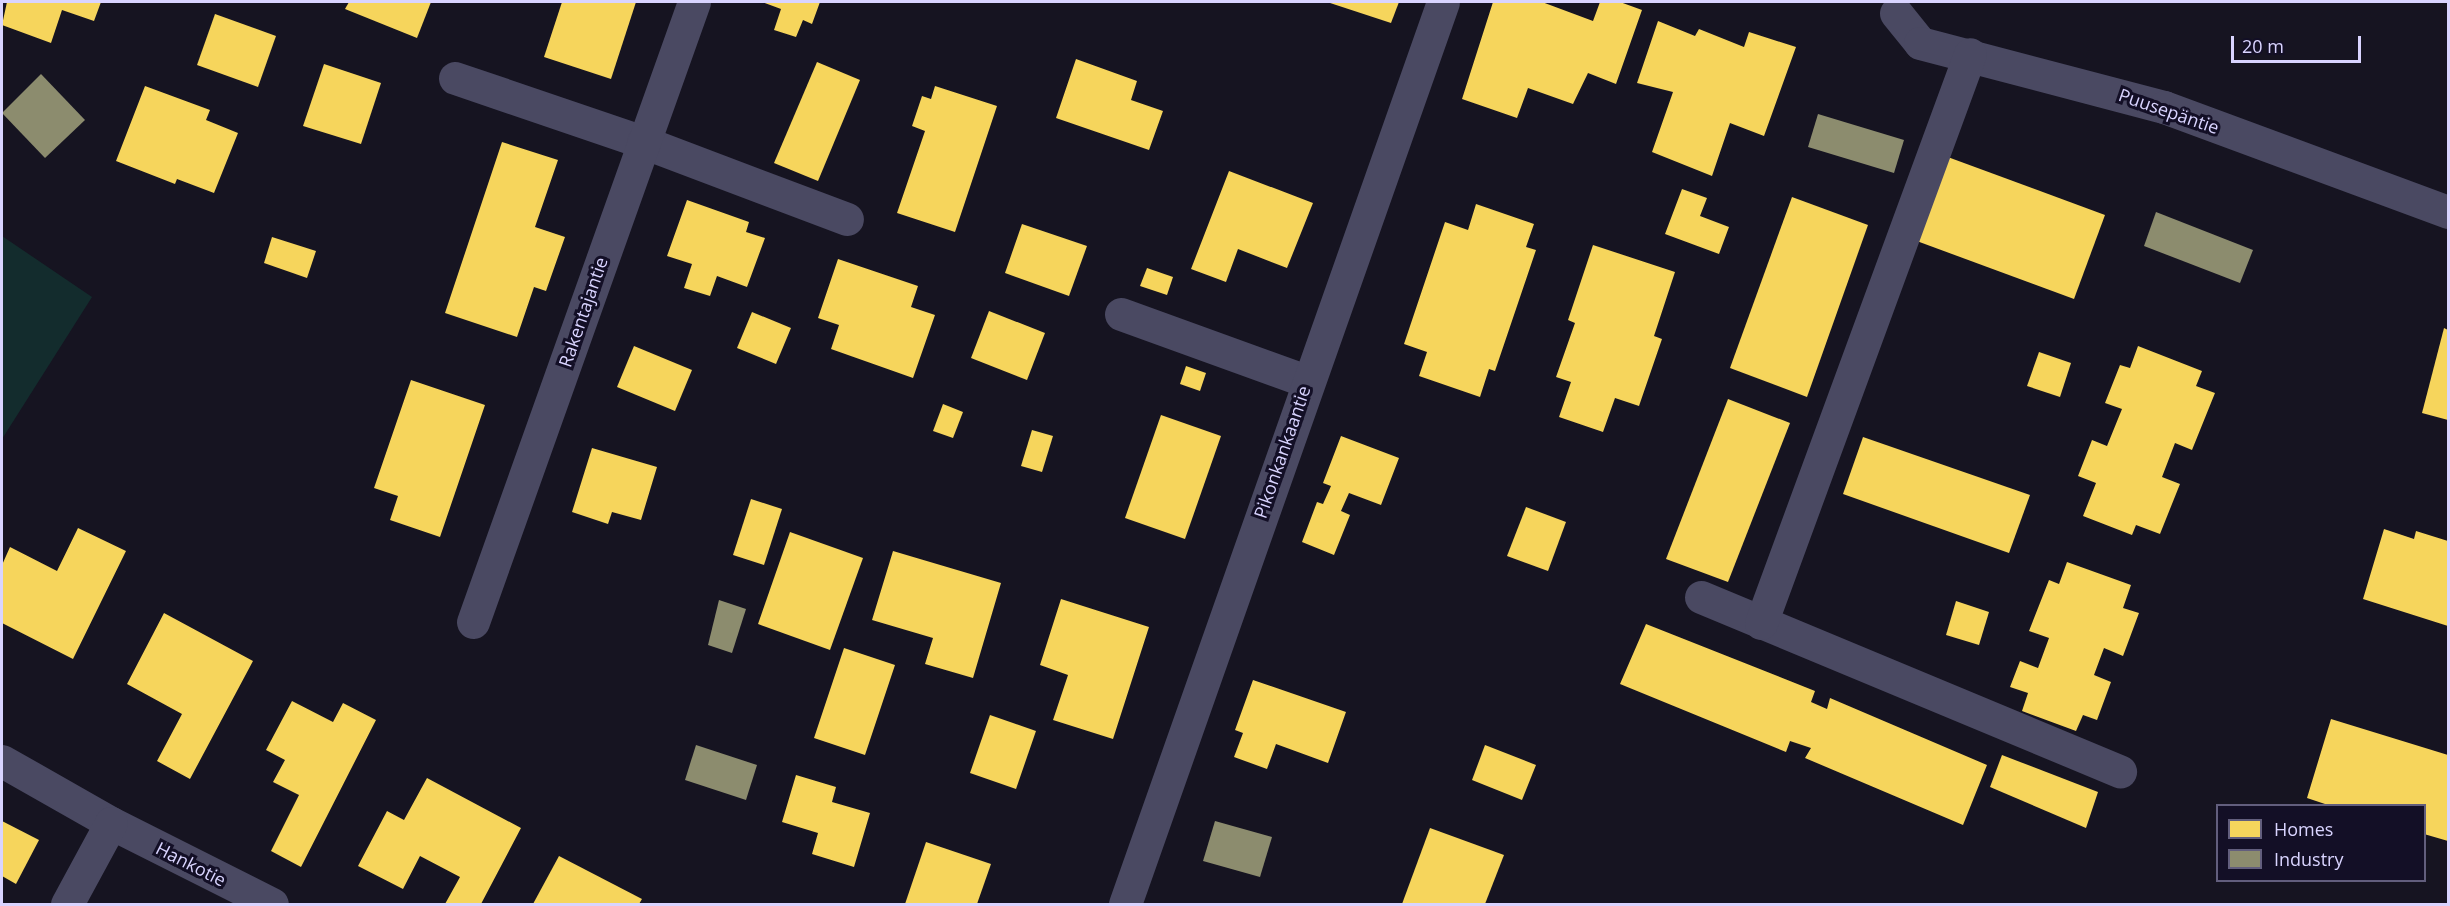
<!DOCTYPE html>
<meta charset="utf-8">
<style>
body{margin:0}
#map{position:relative;width:2450px;height:906px;overflow:hidden;background:#161421;font-family:"Open Sans",sans-serif}
div>[style]{position:absolute}
[style*='--x']{left:calc(var(--x)*1px);top:calc(var(--y)*1px);width:calc(var(--w)*1px);rotate:calc(var(--a)*1deg)}
.green>*{inset:0;background:#132c2d}
.homes>*{inset:0;background:#f6d55c}
.industry>*{inset:0;background:#8c8c6e}
.minor>*{height:33px;margin:-16.5px;padding:0 16.5px;transform-origin:16.5px;border-radius:16.5px;background:#4a4962}
span{translate:-50% -50%;white-space:nowrap;text-align:center;line-height:1.15;-webkit-text-stroke:6px #130f26;paint-order:stroke}
.street-label{font-size:18px;color:#d9d4ff}
.frame{position:absolute;inset:0;border:3px solid #d9d4ff;pointer-events:none}
.legend{position:absolute;left:2216px;top:804px;width:210px;height:78px;box-sizing:border-box;background:#130f26;border:2px solid #625e7d;margin:0;padding:8px 10px;list-style:none;font-size:18px;color:#d9d4ff}
.legend li{display:flex;align-items:center;gap:12px;height:30px}
.legend b{width:30px;border:2px solid #625e7d}
.scale{position:absolute;left:2231px;top:36px;width:130px;height:27px;box-sizing:border-box;border:3px solid #d9d4ff;border-top:0;padding-left:8px;font-size:18px;line-height:21px;white-space:nowrap;color:#d9d4ff;-webkit-text-stroke:4px #130f26;paint-order:stroke}
</style>
<div id="map">
<div class="green">
<i style="clip-path:polygon(2px 236px,92px 297px,2px 439px)"></i>
</div>
<div class="homes">
<i style="clip-path:polygon(7px 2px,101px 2px,94px 21px,62px 10px,51px 43px,2px 25px)"></i>
<i style="clip-path:polygon(349px 2px,431px 2px,417px 38px,345px 9px)"></i>
<i style="clip-path:polygon(562px 2px,636px 2px,611px 79px,544px 57px)"></i>
<i style="clip-path:polygon(762px 2px,820px 2px,812px 24px,803px 20px,796px 37px,774px 30px,781px 9px)"></i>
<i style="clip-path:polygon(1327px 2px,1399px 2px,1391px 23px)"></i>
<i style="clip-path:polygon(1493px 2px,1542px 2px,1593px 21px,1600px 2px,1620px 2px,1642px 10px,1616px 84px,1588px 73px,1573px 104px,1528px 88px,1517px 118px,1462px 99px)"></i>
<i style="clip-path:polygon(215px 14px,276px 36px,258px 87px,197px 65px)"></i>
<i style="clip-path:polygon(1658px 21px,1695px 36px,1699px 29px,1744px 47px,1749px 32px,1796px 47px,1764px 136px,1730px 123px,1712px 176px,1652px 152px,1673px 92px,1637px 83px)"></i>
<i style="clip-path:polygon(1076px 59px,1137px 81px,1131px 100px,1163px 111px,1149px 150px,1056px 118px)"></i>
<i style="clip-path:polygon(817px 62px,860px 80px,818px 181px,774px 163px)"></i>
<i style="clip-path:polygon(324px 64px,381px 83px,361px 144px,303px 126px)"></i>
<i style="clip-path:polygon(145px 86px,210px 110px,206px 120px,238px 133px,214px 193px,177px 179px,175px 184px,116px 161px)"></i>
<i style="clip-path:polygon(935px 86px,997px 106px,955px 232px,897px 213px,925px 131px,912px 126px,922px 96px,931px 99px)"></i>
<i style="clip-path:polygon(502px 142px,558px 160px,535px 227px,565px 237px,546px 291px,534px 287px,517px 337px,445px 313px)"></i>
<i style="clip-path:polygon(1945px 156px,2105px 215px,2074px 299px,1914px 240px)"></i>
<i style="clip-path:polygon(1229px 171px,1313px 203px,1287px 268px,1238px 249px,1226px 282px,1191px 269px)"></i>
<i style="clip-path:polygon(1682px 189px,1707px 198px,1700px 216px,1729px 227px,1719px 254px,1665px 234px)"></i>
<i style="clip-path:polygon(1792px 197px,1868px 225px,1807px 397px,1730px 368px)"></i>
<i style="clip-path:polygon(687px 200px,749px 222px,746px 232px,765px 238px,747px 287px,717px 276px,710px 296px,684px 288px,692px 264px,667px 256px)"></i>
<i style="clip-path:polygon(1476px 204px,1534px 224px,1526px 247px,1536px 250px,1495px 371px,1489px 369px,1480px 397px,1419px 376px,1427px 352px,1404px 344px,1445px 222px,1468px 230px)"></i>
<i style="clip-path:polygon(1022px 224px,1087px 246px,1069px 296px,1005px 273px)"></i>
<i style="clip-path:polygon(272px 237px,316px 251px,307px 278px,264px 263px)"></i>
<i style="clip-path:polygon(1593px 245px,1675px 272px,1654px 336px,1662px 339px,1639px 406px,1615px 398px,1603px 432px,1559px 417px,1571px 382px,1556px 377px,1575px 323px,1568px 320px)"></i>
<i style="clip-path:polygon(838px 259px,918px 286px,911px 307px,935px 315px,913px 378px,831px 349px,839px 325px,818px 318px)"></i>
<i style="clip-path:polygon(1147px 268px,1173px 277px,1167px 295px,1140px 286px)"></i>
<i style="clip-path:polygon(989px 311px,1045px 333px,1027px 380px,971px 358px)"></i>
<i style="clip-path:polygon(752px 312px,791px 328px,776px 364px,737px 348px)"></i>
<i style="clip-path:polygon(2444px 328px,2448px 330px,2448px 420px,2422px 413px)"></i>
<i style="clip-path:polygon(634px 346px,692px 370px,675px 411px,617px 387px)"></i>
<i style="clip-path:polygon(2138px 346px,2202px 371px,2196px 386px,2215px 393px,2192px 450px,2175px 443px,2162px 477px,2180px 484px,2160px 534px,2136px 525px,2132px 535px,2083px 516px,2096px 483px,2078px 476px,2092px 440px,2107px 446px,2122px 409px,2105px 403px,2120px 365px,2130px 368px)"></i>
<i style="clip-path:polygon(2039px 352px,2071px 363px,2060px 397px,2027px 386px)"></i>
<i style="clip-path:polygon(1186px 366px,1206px 373px,1200px 391px,1180px 384px)"></i>
<i style="clip-path:polygon(411px 380px,485px 405px,440px 537px,390px 520px,398px 496px,374px 488px)"></i>
<i style="clip-path:polygon(1728px 399px,1790px 423px,1728px 582px,1666px 559px)"></i>
<i style="clip-path:polygon(943px 404px,963px 412px,953px 438px,933px 431px)"></i>
<i style="clip-path:polygon(1161px 415px,1221px 436px,1185px 539px,1125px 518px)"></i>
<i style="clip-path:polygon(1032px 430px,1053px 436px,1042px 472px,1021px 466px)"></i>
<i style="clip-path:polygon(1341px 436px,1399px 458px,1381px 505px,1349px 493px,1341px 511px,1350px 515px,1334px 555px,1302px 542px,1317px 502px,1323px 504px,1331px 486px,1323px 483px)"></i>
<i style="clip-path:polygon(1863px 437px,2030px 495px,2009px 553px,1843px 494px)"></i>
<i style="clip-path:polygon(592px 448px,657px 467px,641px 520px,612px 512px,608px 524px,572px 512px)"></i>
<i style="clip-path:polygon(751px 499px,782px 509px,764px 565px,733px 555px)"></i>
<i style="clip-path:polygon(1526px 507px,1566px 522px,1548px 571px,1507px 556px)"></i>
<i style="clip-path:polygon(78px 528px,126px 551px,73px 659px,2px 623px,2px 565px,10px 547px,57px 571px)"></i>
<i style="clip-path:polygon(2384px 529px,2414px 539px,2416px 531px,2448px 541px,2448px 626px,2363px 599px)"></i>
<i style="clip-path:polygon(790px 532px,863px 558px,830px 650px,758px 624px)"></i>
<i style="clip-path:polygon(893px 551px,1001px 583px,973px 678px,925px 664px,933px 638px,872px 620px)"></i>
<i style="clip-path:polygon(2067px 562px,2131px 585px,2123px 608px,2139px 613px,2123px 656px,2104px 648px,2094px 675px,2111px 682px,2097px 720px,2083px 715px,2076px 731px,2022px 711px,2028px 693px,2010px 687px,2020px 661px,2038px 668px,2049px 638px,2029px 631px,2049px 580px,2059px 584px)"></i>
<i style="clip-path:polygon(1061px 599px,1149px 627px,1113px 739px,1053px 720px,1068px 675px,1040px 665px)"></i>
<i style="clip-path:polygon(1956px 601px,1989px 612px,1979px 645px,1946px 635px)"></i>
<i style="clip-path:polygon(164px 613px,253px 661px,190px 779px,157px 761px,182px 714px,127px 684px)"></i>
<i style="clip-path:polygon(1646px 624px,1815px 691px,1811px 702px,1827px 709px,1830px 698px,1987px 765px,1963px 825px,1805px 758px,1811px 748px,1790px 741px,1786px 752px,1620px 684px)"></i>
<i style="clip-path:polygon(844px 648px,895px 665px,865px 755px,814px 738px)"></i>
<i style="clip-path:polygon(1253px 680px,1346px 712px,1328px 763px,1276px 744px,1267px 769px,1234px 757px,1243px 733px,1235px 730px)"></i>
<i style="clip-path:polygon(292px 701px,333px 722px,343px 703px,376px 720px,301px 867px,271px 851px,299px 795px,273px 782px,285px 760px,266px 750px)"></i>
<i style="clip-path:polygon(990px 715px,1036px 731px,1016px 789px,970px 773px)"></i>
<i style="clip-path:polygon(2331px 719px,2448px 755px,2448px 841px,2424px 834px,2424px 806px,2331px 806px,2307px 798px)"></i>
<i style="clip-path:polygon(1485px 745px,1536px 765px,1522px 800px,1472px 780px)"></i>
<i style="clip-path:polygon(2002px 755px,2098px 792px,2086px 828px,1990px 787px)"></i>
<i style="clip-path:polygon(796px 775px,836px 787px,832px 802px,870px 813px,854px 867px,812px 854px,818px 833px,782px 822px)"></i>
<i style="clip-path:polygon(427px 778px,521px 828px,481px 904px,445px 904px,460px 877px,420px 856px,403px 889px,358px 866px,387px 811px,404px 820px)"></i>
<i style="clip-path:polygon(2px 821px,39px 840px,16px 884px,2px 876px)"></i>
<i style="clip-path:polygon(1430px 828px,1504px 855px,1485px 904px,1402px 904px)"></i>
<i style="clip-path:polygon(926px 842px,991px 864px,977px 904px,905px 904px)"></i>
<i style="clip-path:polygon(559px 856px,642px 899px,639px 904px,533px 904px)"></i>
</div>
<div class="industry">
<i style="clip-path:polygon(41px 74px,85px 120px,45px 158px,2px 113px)"></i>
<i style="clip-path:polygon(1818px 114px,1904px 140px,1894px 173px,1808px 147px)"></i>
<i style="clip-path:polygon(2156px 212px,2253px 250px,2240px 283px,2144px 246px)"></i>
<i style="clip-path:polygon(719px 600px,746px 609px,732px 653px,708px 645px)"></i>
<i style="clip-path:polygon(696px 745px,757px 765px,746px 800px,685px 780px)"></i>
<i style="clip-path:polygon(1215px 821px,1272px 837px,1260px 877px,1203px 861px)"></i>
</div>
<div class="minor">
<i style="--x:1896;--y:13;--w:38;--a:51"></i>
<i style="--x:1920;--y:43;--w:252;--a:14.7"></i>
<i style="--x:2164;--y:107;--w:303;--a:20.3"></i>
<i style="--x:455;--y:78;--w:199;--a:18.8"></i>
<i style="--x:643;--y:142;--w:218;--a:20.7"></i>
<i style="--x:1121;--y:314;--w:197;--a:19.9"></i>
<i style="--x:1701;--y:597;--w:454;--a:22.6"></i>
<i style="--x:473;--y:622;--w:658;--a:-70.38"></i>
<i style="--x:1761;--y:623;--w:606;--a:-69.83"></i>
<i style="--x:2;--y:761;--w:125;--a:29.6"></i>
<i style="--x:111;--y:823;--w:180;--a:26.7"></i>
<i style="--x:67;--y:904;--w:92;--a:-61.5"></i>
<i style="--x:1125;--y:904;--w:956;--a:-70.58"></i>
</div>
<div class="street-label">
<span style="left:2169px;top:111px;rotate:19deg">Puusepäntie</span>
<span style="left:583px;top:312px;rotate:-71deg">Rakentajantie</span>
<span style="left:1282px;top:452px;rotate:-71deg">Pikonkankaantie</span>
<span style="left:191px;top:864px;rotate:27deg">Hankotie</span>
</div>
<div class="frame"></div>
<ul class="legend">
<li><b style="height:16px;background:#f6d55c"></b>Homes</li>
<li><b style="height:16px;background:#8c8c6e"></b>Industry</li>
</ul>
<div class="scale">20 m</div>
</div>
